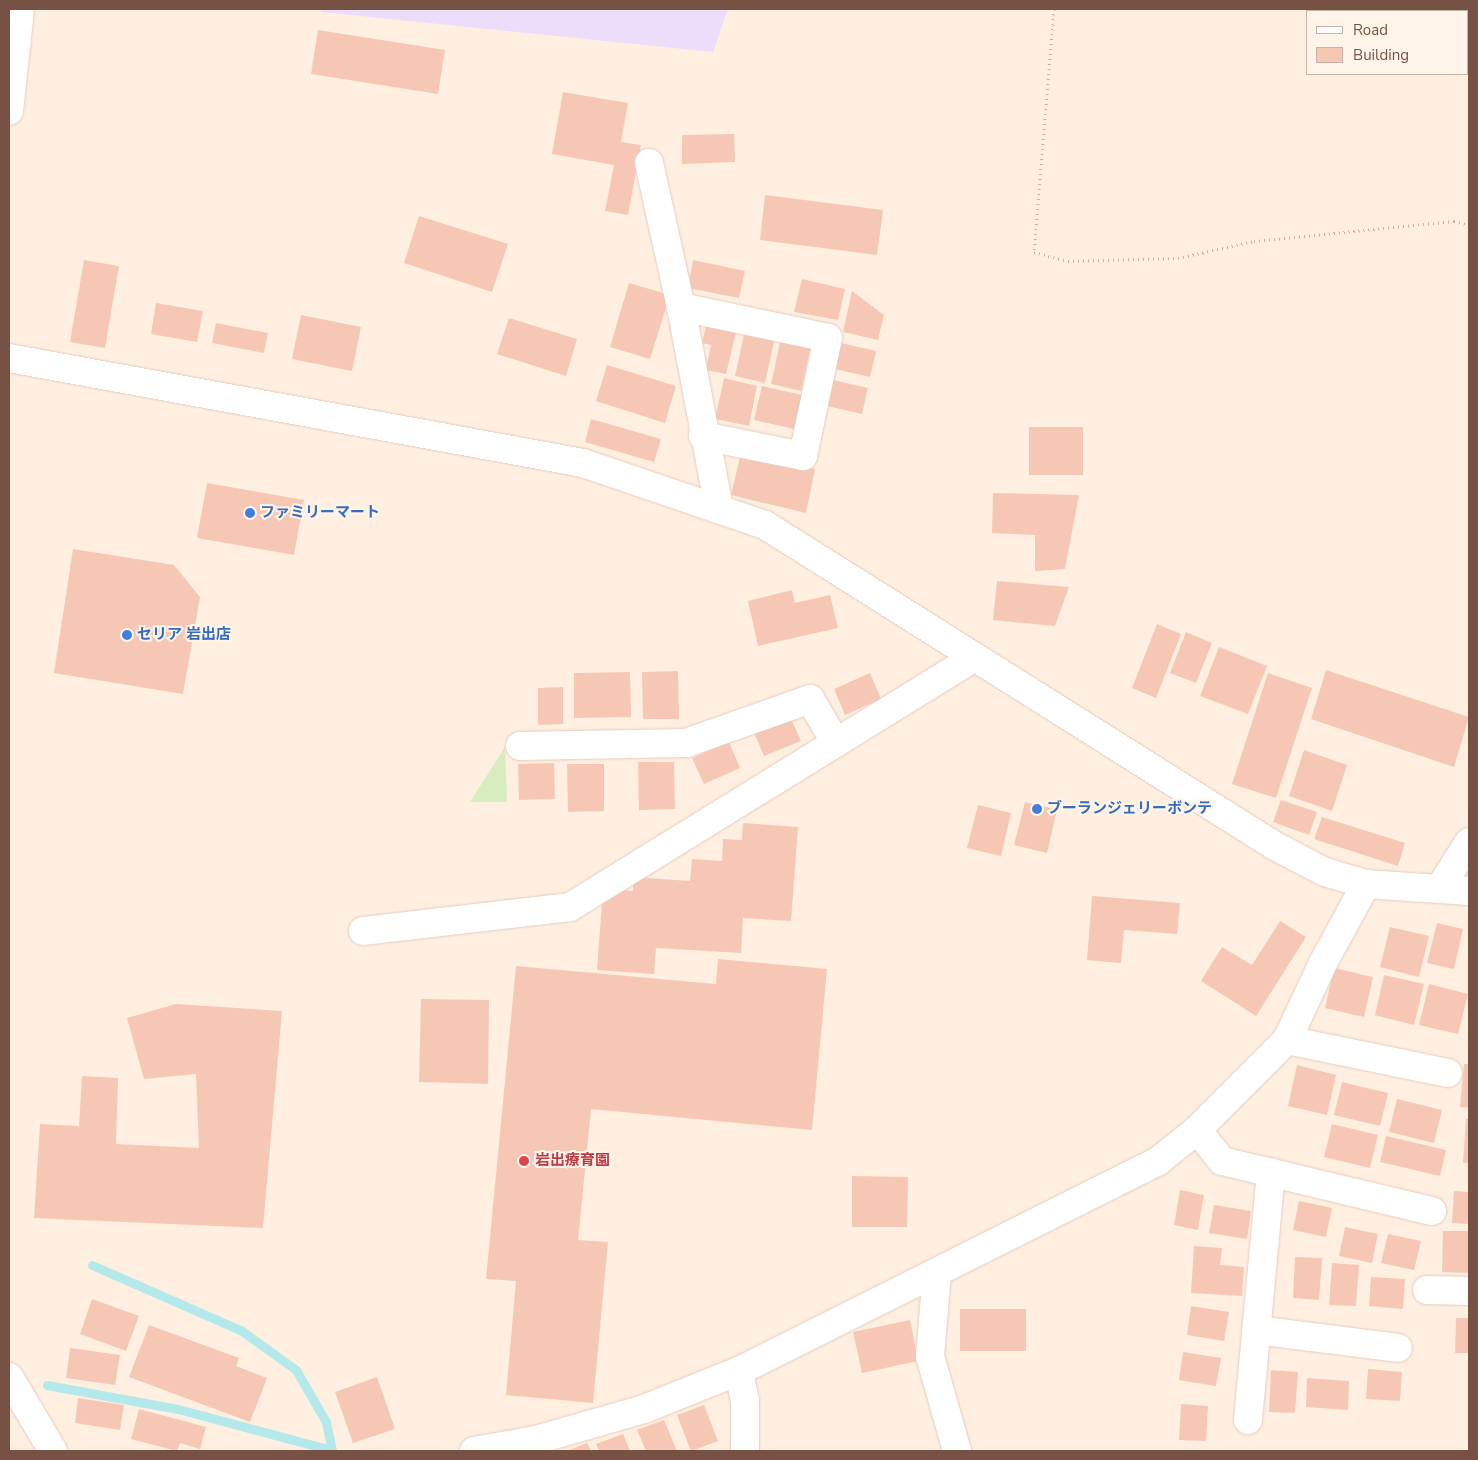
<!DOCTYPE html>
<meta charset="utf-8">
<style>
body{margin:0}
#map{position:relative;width:1478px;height:1460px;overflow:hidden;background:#feefe0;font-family:"Nunito Sans","Noto Sans JP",sans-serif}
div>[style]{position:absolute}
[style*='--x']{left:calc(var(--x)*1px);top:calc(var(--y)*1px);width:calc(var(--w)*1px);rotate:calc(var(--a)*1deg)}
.education>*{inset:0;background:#ecddfb}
.green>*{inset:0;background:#d7edbe}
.stream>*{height:9px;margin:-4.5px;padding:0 4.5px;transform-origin:4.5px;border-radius:4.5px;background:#b3e9ea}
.building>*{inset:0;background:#f7c7b5}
.path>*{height:3px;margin-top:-1.5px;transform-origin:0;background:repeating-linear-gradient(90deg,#dbaa99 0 1px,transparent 0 5px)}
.roads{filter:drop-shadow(0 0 1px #e5ccbe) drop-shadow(0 0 1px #e5ccbe)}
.minor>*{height:28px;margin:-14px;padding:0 14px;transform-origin:14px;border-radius:14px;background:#fff}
.tertiary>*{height:28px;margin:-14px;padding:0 14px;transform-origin:14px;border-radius:14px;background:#fff}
.dots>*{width:14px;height:14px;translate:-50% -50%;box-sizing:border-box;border:2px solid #fff4e9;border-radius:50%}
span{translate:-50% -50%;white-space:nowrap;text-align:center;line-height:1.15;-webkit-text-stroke:4px #fff4e9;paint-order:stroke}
.shop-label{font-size:15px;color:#366cbe;font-weight:700}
.left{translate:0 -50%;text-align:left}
.health-label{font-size:15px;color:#be3a42;font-weight:700}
.frame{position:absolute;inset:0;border:10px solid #785145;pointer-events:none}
.legend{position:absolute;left:1306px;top:10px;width:162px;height:65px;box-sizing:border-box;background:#fff4e9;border:1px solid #c9b3a7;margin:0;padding:6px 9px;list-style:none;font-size:15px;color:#785145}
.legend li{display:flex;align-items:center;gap:10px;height:25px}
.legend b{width:25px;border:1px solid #c9b3a7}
</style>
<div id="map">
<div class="education">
<i style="clip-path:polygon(321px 9px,728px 9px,713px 52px,321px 12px)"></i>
</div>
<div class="green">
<i style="clip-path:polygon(505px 747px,507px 802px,470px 802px)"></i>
</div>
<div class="stream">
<i style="--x:92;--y:1265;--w:164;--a:23.7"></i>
<i style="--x:242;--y:1331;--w:67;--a:35.8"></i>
<i style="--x:296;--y:1370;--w:60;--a:60"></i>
<i style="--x:326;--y:1422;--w:30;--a:78"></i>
<i style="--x:47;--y:1385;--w:133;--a:10.4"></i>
<i style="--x:178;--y:1409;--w:158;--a:15"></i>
</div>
<div class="building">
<i style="clip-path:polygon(318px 30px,445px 50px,438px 94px,311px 74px)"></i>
<i style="clip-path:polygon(563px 92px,628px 103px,621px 142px,641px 145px,628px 215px,605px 211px,614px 165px,552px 154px)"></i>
<i style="clip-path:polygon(734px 134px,735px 162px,682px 164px,682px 135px)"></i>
<i style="clip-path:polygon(765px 195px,883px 210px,877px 255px,760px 240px)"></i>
<i style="clip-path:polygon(419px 216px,508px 244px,492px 292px,404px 263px)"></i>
<i style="clip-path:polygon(84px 260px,119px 266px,105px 348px,70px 342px)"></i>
<i style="clip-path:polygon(693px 260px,745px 271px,739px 298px,688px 288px)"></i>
<i style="clip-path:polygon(802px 279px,845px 289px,838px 320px,794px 312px)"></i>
<i style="clip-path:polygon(629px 283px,670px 295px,650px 359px,610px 347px)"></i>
<i style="clip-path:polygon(852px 291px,884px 315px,878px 340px,843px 332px)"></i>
<i style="clip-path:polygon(156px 303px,203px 311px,197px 342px,151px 334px)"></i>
<i style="clip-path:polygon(301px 315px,361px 327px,352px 371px,292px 359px)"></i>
<i style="clip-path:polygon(509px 318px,577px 339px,566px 376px,497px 354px)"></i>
<i style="clip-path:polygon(707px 322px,737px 328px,726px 374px,706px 370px,711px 345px,702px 343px)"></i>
<i style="clip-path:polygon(216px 323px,268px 333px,264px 353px,212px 343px)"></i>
<i style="clip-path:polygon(745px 330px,775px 337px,765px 383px,735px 376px)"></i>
<i style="clip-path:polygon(781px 338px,811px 345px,801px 391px,771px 384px)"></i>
<i style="clip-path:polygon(841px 343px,876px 351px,870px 377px,835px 369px)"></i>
<i style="clip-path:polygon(607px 365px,676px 386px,665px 423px,596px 401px)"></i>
<i style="clip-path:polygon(724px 378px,757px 386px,749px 426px,715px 419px)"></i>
<i style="clip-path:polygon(833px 380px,868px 388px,862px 414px,827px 406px)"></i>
<i style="clip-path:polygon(762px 386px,802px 395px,794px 429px,754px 420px)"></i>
<i style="clip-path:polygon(591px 419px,661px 439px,654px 462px,585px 442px)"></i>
<i style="clip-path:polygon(1029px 427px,1083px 427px,1083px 475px,1029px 475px)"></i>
<i style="clip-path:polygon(741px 453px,815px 469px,806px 513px,731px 495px)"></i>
<i style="clip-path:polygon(207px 483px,304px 500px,294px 555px,197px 538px)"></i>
<i style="clip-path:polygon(993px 493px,1079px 495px,1065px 569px,1035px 571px,1035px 535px,992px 533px)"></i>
<i style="clip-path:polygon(73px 549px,174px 565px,200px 597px,183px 694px,54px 673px)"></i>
<i style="clip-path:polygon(997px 581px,1069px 587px,1055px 626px,993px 620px)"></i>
<i style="clip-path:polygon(792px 590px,795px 603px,830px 595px,838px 628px,758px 646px,748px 601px)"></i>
<i style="clip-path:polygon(1157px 624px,1181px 634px,1156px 698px,1132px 688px)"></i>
<i style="clip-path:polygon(1186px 632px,1212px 643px,1196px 683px,1170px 673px)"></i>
<i style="clip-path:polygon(1219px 647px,1267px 666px,1248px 714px,1200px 696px)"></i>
<i style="clip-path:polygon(1326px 670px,1469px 717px,1454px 767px,1311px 719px)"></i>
<i style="clip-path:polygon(678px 671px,679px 719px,643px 719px,642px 672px)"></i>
<i style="clip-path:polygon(630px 672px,631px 717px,574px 718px,574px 673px)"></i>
<i style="clip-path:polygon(870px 673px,881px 699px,845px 715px,834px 689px)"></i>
<i style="clip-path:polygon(1268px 673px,1312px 688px,1276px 798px,1232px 784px)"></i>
<i style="clip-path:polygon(563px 687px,563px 724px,538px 725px,538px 688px)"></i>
<i style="clip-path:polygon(789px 714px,801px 741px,764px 756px,753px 730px)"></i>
<i style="clip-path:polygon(729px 742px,740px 768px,704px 784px,692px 758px)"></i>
<i style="clip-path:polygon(1304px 750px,1347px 765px,1332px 811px,1289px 796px)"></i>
<i style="clip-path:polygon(638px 762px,674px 762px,675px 809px,639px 810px)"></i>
<i style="clip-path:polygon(554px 763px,555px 799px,519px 800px,518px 764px)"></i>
<i style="clip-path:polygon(567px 764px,604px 764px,604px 811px,568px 812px)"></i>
<i style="clip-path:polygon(1281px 800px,1317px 812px,1309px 835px,1273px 822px)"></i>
<i style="clip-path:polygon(1025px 802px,1057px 810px,1047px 853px,1014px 845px)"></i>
<i style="clip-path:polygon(978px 805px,1011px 813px,1001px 856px,967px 848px)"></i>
<i style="clip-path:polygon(1322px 817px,1405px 843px,1398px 866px,1314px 839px)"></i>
<i style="clip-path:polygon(743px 823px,798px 827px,791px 921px,743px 918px,741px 953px,656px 948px,654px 974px,597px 970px,603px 889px,633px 891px,633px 877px,690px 881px,692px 859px,722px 861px,723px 839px,742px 840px)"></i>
<i style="clip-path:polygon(1092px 896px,1180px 903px,1177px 934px,1124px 930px,1121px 963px,1087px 960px)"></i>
<i style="clip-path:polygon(1280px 921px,1306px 937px,1256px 1016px,1201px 981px,1222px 947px,1252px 965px)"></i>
<i style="clip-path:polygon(1437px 923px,1463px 929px,1454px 969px,1427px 963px)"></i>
<i style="clip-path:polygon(1390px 927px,1429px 936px,1419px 977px,1380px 967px)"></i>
<i style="clip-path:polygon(718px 959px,827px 969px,812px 1130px,591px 1109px,578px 1240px,608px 1242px,593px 1403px,506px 1395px,516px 1281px,486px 1279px,516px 966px,716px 984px)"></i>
<i style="clip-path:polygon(1334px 968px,1373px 977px,1364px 1017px,1325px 1008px)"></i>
<i style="clip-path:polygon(1384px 975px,1424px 984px,1414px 1025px,1375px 1015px)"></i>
<i style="clip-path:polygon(1429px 984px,1468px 994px,1458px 1034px,1419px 1025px)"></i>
<i style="clip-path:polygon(421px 999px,489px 1000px,488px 1084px,419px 1082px)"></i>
<i style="clip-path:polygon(176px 1004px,282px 1011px,263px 1228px,34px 1218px,40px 1124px,79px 1126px,82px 1076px,118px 1078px,116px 1144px,199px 1148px,196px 1074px,144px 1079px,127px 1018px)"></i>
<i style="clip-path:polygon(1464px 1064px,1469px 1064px,1469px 1108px,1460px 1107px)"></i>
<i style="clip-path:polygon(1297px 1065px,1336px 1075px,1327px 1115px,1288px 1106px)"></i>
<i style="clip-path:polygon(1342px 1082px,1388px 1093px,1380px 1126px,1334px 1115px)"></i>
<i style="clip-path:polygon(1397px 1099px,1442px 1110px,1434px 1143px,1389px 1132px)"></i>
<i style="clip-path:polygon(1466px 1119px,1469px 1119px,1469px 1163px,1463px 1163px)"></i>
<i style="clip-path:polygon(1332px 1124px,1378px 1135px,1370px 1168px,1324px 1157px)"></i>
<i style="clip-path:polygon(1386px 1136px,1446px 1150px,1440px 1176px,1380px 1162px)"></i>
<i style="clip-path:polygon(852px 1176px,908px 1177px,907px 1227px,852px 1227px)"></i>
<i style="clip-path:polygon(1180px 1190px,1204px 1195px,1198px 1230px,1174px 1225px)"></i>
<i style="clip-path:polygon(1454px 1191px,1469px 1192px,1469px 1224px,1452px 1223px)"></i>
<i style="clip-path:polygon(1299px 1201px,1332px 1208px,1326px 1237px,1293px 1230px)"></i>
<i style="clip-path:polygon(1214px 1205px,1251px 1211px,1247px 1239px,1209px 1233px)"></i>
<i style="clip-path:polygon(1345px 1227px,1378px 1234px,1372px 1263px,1339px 1256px)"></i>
<i style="clip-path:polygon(1443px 1231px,1469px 1231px,1469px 1273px,1442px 1272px)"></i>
<i style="clip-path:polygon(1388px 1234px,1421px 1241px,1414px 1270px,1381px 1263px)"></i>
<i style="clip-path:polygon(1194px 1246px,1222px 1248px,1220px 1265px,1244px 1267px,1242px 1296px,1191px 1293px)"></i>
<i style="clip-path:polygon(1295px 1257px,1322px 1258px,1319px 1300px,1293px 1298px)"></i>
<i style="clip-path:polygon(1332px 1263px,1359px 1265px,1356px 1306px,1329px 1305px)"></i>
<i style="clip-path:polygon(1371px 1277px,1405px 1279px,1403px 1309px,1369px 1306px)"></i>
<i style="clip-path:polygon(92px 1299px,139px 1316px,126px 1351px,80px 1334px)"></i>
<i style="clip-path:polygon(1191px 1306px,1229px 1312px,1224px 1341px,1187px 1335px)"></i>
<i style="clip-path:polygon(960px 1309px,1026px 1309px,1026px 1351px,960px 1351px)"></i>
<i style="clip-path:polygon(1456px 1318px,1469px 1318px,1469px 1353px,1455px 1353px)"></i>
<i style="clip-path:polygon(910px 1320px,918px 1361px,862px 1373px,853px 1332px)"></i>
<i style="clip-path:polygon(149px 1325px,239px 1358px,236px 1366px,267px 1378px,250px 1422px,129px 1377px)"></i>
<i style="clip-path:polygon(70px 1348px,120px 1355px,115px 1385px,66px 1378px)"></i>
<i style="clip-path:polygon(1183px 1352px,1221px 1358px,1216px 1386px,1179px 1380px)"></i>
<i style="clip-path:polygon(1368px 1369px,1402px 1372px,1400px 1401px,1366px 1399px)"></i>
<i style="clip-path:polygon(1271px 1370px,1298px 1372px,1295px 1413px,1269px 1412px)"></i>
<i style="clip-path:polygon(377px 1377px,395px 1429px,353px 1443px,335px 1392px)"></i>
<i style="clip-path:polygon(1307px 1378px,1349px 1381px,1348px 1410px,1306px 1407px)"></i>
<i style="clip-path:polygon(78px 1398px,124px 1405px,120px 1430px,75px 1423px)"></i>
<i style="clip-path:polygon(1181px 1404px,1208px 1406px,1206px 1441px,1179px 1440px)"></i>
<i style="clip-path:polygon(704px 1405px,718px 1441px,691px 1451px,677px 1415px)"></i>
<i style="clip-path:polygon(139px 1409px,206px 1427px,200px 1449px,180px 1443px,177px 1451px,131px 1439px)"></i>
<i style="clip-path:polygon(664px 1420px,677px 1451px,646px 1451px,637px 1430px)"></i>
<i style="clip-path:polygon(623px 1434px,630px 1451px,599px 1451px,596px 1444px)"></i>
<i style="clip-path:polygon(587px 1443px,591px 1451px,567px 1451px)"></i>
</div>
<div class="path">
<i style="--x:1054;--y:9;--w:244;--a:94.7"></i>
<i style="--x:1034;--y:252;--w:35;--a:15"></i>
<i style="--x:1068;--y:261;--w:110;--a:-1.6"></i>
<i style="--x:1178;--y:258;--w:78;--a:-12.6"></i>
<i style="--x:1254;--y:241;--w:201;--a:-5.7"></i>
<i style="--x:1454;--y:221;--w:16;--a:15"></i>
</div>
<div class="roads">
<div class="minor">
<i style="--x:649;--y:163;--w:148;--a:77.5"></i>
<i style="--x:681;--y:307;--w:206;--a:79.3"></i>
<i style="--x:681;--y:307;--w:150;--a:11.9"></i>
<i style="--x:828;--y:338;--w:121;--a:102"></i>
<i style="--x:803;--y:456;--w:102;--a:-168.7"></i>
<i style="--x:520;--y:746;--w:166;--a:-1"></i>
<i style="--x:686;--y:743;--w:132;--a:-19.5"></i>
<i style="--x:810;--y:699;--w:51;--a:59.4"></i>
<i style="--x:1440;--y:888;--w:54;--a:-57.8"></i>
<i style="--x:363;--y:931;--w:208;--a:-6.6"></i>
<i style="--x:570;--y:907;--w:475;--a:-31.7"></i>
<i style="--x:1287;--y:1040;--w:164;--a:11.6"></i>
<i style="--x:1197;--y:1130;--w:40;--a:51"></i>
<i style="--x:1222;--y:1161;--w:216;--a:13.4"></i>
<i style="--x:937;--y:1274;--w:82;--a:94.9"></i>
<i style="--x:930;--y:1356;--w:99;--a:74.1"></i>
<i style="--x:1427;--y:1290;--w:42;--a:1.4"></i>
<i style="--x:1256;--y:1330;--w:143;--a:7.2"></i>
<i style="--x:739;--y:1371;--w:31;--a:79"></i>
<i style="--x:745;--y:1401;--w:50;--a:90"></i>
<i style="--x:1248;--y:1420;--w:249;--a:-84.7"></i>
<i style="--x:474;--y:1451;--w:63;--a:-10.1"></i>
<i style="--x:536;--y:1440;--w:112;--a:-16"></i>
<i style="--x:644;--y:1409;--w:102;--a:-21.8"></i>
<i style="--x:739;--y:1371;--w:467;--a:-26.6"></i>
<i style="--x:1157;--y:1162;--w:51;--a:-38.7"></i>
<i style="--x:1197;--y:1130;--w:127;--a:-45"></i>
<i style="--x:1287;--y:1040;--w:85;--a:-64.9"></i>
<i style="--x:1323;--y:963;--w:90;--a:-61.4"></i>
</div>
<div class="tertiary">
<i style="--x:9;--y:111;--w:103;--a:-83.8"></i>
<i style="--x:9;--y:358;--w:584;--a:10.37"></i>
<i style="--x:583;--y:463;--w:192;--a:18.8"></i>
<i style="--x:765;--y:525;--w:603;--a:32.19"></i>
<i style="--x:1275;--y:846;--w:56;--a:27.5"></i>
<i style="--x:1325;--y:872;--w:43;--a:16.3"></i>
<i style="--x:1366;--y:884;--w:103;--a:3.9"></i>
<i style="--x:9;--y:1377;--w:86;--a:59.3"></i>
</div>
</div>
<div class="dots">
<i style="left:250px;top:513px;background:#3f7fe0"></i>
<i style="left:127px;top:635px;background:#3f7fe0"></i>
<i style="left:1037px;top:809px;background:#3f7fe0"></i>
<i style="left:524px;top:1161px;background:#e0444e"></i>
</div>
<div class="shop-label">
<span class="left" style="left:260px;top:513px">ファミリーマート</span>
<span class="left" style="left:137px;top:635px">セリア 岩出店</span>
<span class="left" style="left:1047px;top:809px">ブーランジェリーボンテ</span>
</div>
<div class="health-label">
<span class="left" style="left:535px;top:1161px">岩出療育園</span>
</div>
<div class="frame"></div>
<ul class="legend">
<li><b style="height:6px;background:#fff"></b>Road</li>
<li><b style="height:14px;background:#f7c7b5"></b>Building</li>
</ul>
</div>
